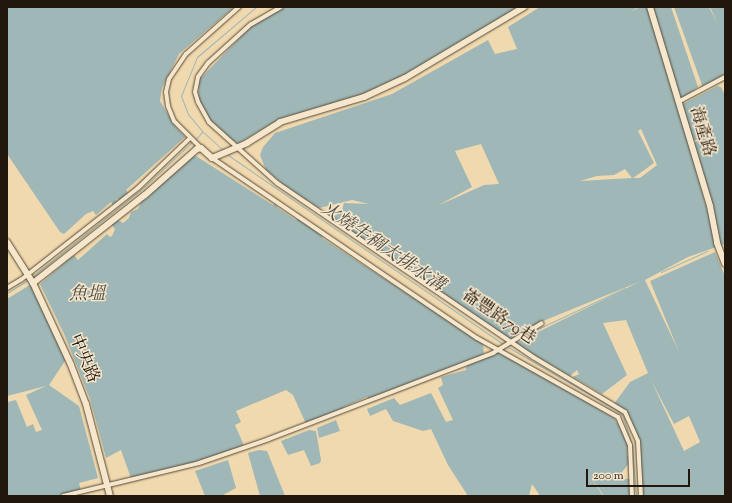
<!DOCTYPE html>
<meta charset="utf-8">
<style>
body{margin:0}
#map{position:relative;width:732px;height:503px;overflow:hidden;background:#f1d9af;font-family:"Sorts Mill Goudy","Noto Serif TC",serif}
div>[style]{position:absolute}
[style*='--x']{left:calc(var(--x)*1px);top:calc(var(--y)*1px);width:calc(var(--w)*1px);rotate:calc(var(--a)*1deg)}
.water>*{inset:0;background:#9fb7b6}
.stream>*{height:1px;margin:-0.5px;padding:0 0.5px;transform-origin:0.5px;border-radius:0.5px;background:#9fb7b6}
.roads{filter:drop-shadow(0 0 1px #554835) drop-shadow(0 0 1px #554835)}
.street>*{height:4px;margin:-2px;padding:0 2px;transform-origin:2px;border-radius:2px;background:#f6e6cb}
.secondary>*{height:6px;margin:-3px;padding:0 3px;transform-origin:3px;border-radius:3px;background:#f6e6cb}
span{translate:-50% -50%;white-space:nowrap;text-align:center;line-height:1.15;-webkit-text-stroke:3px #f6e6cb;paint-order:stroke}
.street-label{font-size:17px;color:#21170c}
.water-label{font-size:18px;color:#4d4f48;font-style:italic}
.frame{position:absolute;inset:0;border:8px solid #21170c;pointer-events:none}
.scale{position:absolute;left:586px;top:469px;width:104px;height:18px;box-sizing:border-box;border:2px solid #21170c;border-top:0;padding-left:5px;font-size:12px;line-height:14px;white-space:nowrap;color:#21170c;-webkit-text-stroke:3px #f6e6cb;paint-order:stroke}
</style>
<div id="map">
<div class="water">
<i style="clip-path:polygon(7px 7px,234px 7px,179px 54px,162px 88px,160px 101px,175px 126px,185px 137px,126px 190px,128px 193px,119px 201px,116px 198px,117px 202px,113px 205px,111px 202px,96px 215px,93px 211px,86px 214px,64px 234px,60px 232px,7px 154px)"></i>
<i style="clip-path:polygon(284px 7px,525px 7px,420px 70px,359px 96px,270px 125px,239px 143px,226px 139px,205px 118px,198px 101px,199px 80px,253px 24px)"></i>
<i style="clip-path:polygon(evenodd,540px 7px,638px 7px,630px 12px,640px 7px,671px 7px,698px 87px,678px 102px,668px 74px,716px 240px,690px 145px,708px 135px,691px 142px,681px 105px,717px 86px,721px 87px,725px 95px,725px 244px,688px 257px,645px 280px,679px 352px,650px 281px,715px 252px,725px 276px,725px 496px,641px 496px,638px 441px,626px 414px,614px 404px,630px 382px,648px 373px,626px 320px,603px 323px,627px 375px,602px 394px,573px 377px,579px 374px,577px 370px,570px 376px,514px 344px,639px 282px,543px 321px,513px 341px,332px 218px,342px 210px,344px 203px,369px 204px,352px 200px,319px 208px,307px 200px,304px 202px,266px 170px,260px 155px,263px 147px,275px 133px,392px 94px,488px 40px,495px 54px,517px 49px,508px 27px,540px 7px,641px 129px,657px 165px,640px 178px,633px 178px,654px 163px,638px 131px,641px 129px,540px 7px,481px 144px,499px 184px,484px 185px,437px 206px,472px 187px,455px 151px,481px 144px,540px 7px,625px 169px,632px 178px,580px 181px,597px 176px,614px 175px,625px 169px,540px 7px,651px 380px,674px 424px,689px 416px,700px 442px,684px 451px,651px 380px)"></i>
<i style="clip-path:polygon(674px 7px,709px 7px,718px 24px,710px 7px,725px 7px,725px 82px,723px 79px,703px 88px)"></i>
<i style="clip-path:polygon(196px 156px,273px 205px,275px 204px,278px 208px,296px 220px,299px 219px,323px 236px,322px 238px,483px 343px,484px 356px,498px 351px,614px 418px,628px 439px,627px 454px,630px 462px,618px 477px,610px 478px,631px 479px,632px 496px,604px 496px,587px 472px,603px 496px,538px 496px,539px 494px,532px 484px,529px 496px,468px 496px,448px 465px,431px 429px,423px 431px,393px 421px,386px 409px,370px 416px,367px 409px,394px 398px,400px 405px,431px 393px,446px 422px,453px 420px,438px 388px,443px 385px,441px 377px,466px 370px,467px 364px,370px 401px,367px 397px,344px 407px,345px 410px,307px 426px,293px 395px,286px 390px,236px 411px,241px 422px,235px 425px,245px 448px,132px 481px,121px 450px,106px 458px,90px 399px,65px 336px,40px 284px,69px 259px,74px 255px,78px 260px,107px 234px,110px 237px,112px 236px,115px 229px,111px 224px,118px 220px,123px 223px,129px 218px,131px 212px,138px 209px,142px 200px,145px 200px,189px 157px)"></i>
<i style="clip-path:polygon(33px 283px,67px 358px,49px 385px,79px 406px,98px 478px,79px 483px,81px 491px,62px 496px,7px 496px,7px 402px,16px 400px,27px 427px,33px 424px,36px 432px,42px 430px,26px 395px,46px 386px,7px 396px,7px 299px)"></i>
<i style="clip-path:polygon(336px 420px,340px 431px,319px 438px,317px 428px)"></i>
<i style="clip-path:polygon(309px 430px,316px 431px,321px 460px,320px 463px,311px 466px,304px 450px,288px 455px,281px 441px)"></i>
<i style="clip-path:polygon(259px 450px,267px 451px,285px 496px,260px 496px,248px 453px)"></i>
<i style="clip-path:polygon(228px 460px,236px 488px,221px 496px,205px 496px,195px 471px)"></i>
</div>
<div class="stream">
<i style="--x:195;--y:140;--w:11;--a:-49"></i>
<i style="--x:223;--y:150;--w:27;--a:-138"></i>
<i style="--x:203;--y:132;--w:23;--a:-130"></i>
<i style="--x:188;--y:114;--w:19;--a:-111"></i>
<i style="--x:181;--y:96;--w:42;--a:-67.7"></i>
<i style="--x:197;--y:57;--w:77;--a:-40.3"></i>
<i style="--x:228;--y:155;--w:335;--a:34.5"></i>
<i style="--x:661;--y:272;--w:51;--a:-24.5"></i>
<i style="--x:33;--y:276;--w:141;--a:-38.7"></i>
<i style="--x:143;--y:188;--w:67;--a:-43.2"></i>
<i style="--x:7;--y:293;--w:26;--a:-32"></i>
<i style="--x:529;--y:333;--w:106;--a:-25.1"></i>
<i style="--x:506;--y:346;--w:126;--a:30"></i>
<i style="--x:615;--y:409;--w:11;--a:41"></i>
<i style="--x:623;--y:416;--w:30;--a:73"></i>
<i style="--x:632;--y:445;--w:51;--a:85.5"></i>
</div>
<div class="roads">
<div class="street">
<i style="--x:281;--y:7;--w:34;--a:150"></i>
<i style="--x:251;--y:24;--w:58;--a:137.8"></i>
<i style="--x:208;--y:63;--w:17;--a:126"></i>
<i style="--x:198;--y:77;--w:15;--a:101"></i>
<i style="--x:195;--y:92;--w:10;--a:73"></i>
<i style="--x:198;--y:102;--w:23;--a:61"></i>
<i style="--x:209;--y:122;--w:91;--a:41.9"></i>
<i style="--x:277;--y:183;--w:310;--a:34.2"></i>
<i style="--x:533;--y:357;--w:107;--a:30.9"></i>
<i style="--x:625;--y:412;--w:32;--a:66"></i>
<i style="--x:638;--y:441;--w:55;--a:86.9"></i>
<i style="--x:678;--y:102;--w:53;--a:-28"></i>
<i style="--x:201;--y:148;--w:38;--a:-135"></i>
<i style="--x:174;--y:121;--w:16;--a:-112"></i>
<i style="--x:168;--y:106;--w:14;--a:-98"></i>
<i style="--x:166;--y:92;--w:13;--a:-77"></i>
<i style="--x:169;--y:79;--w:30;--a:-56"></i>
<i style="--x:186;--y:54;--w:71;--a:-41.6"></i>
<i style="--x:212;--y:158;--w:320;--a:34.2"></i>
<i style="--x:477;--y:338;--w:162;--a:29.3"></i>
<i style="--x:618;--y:417;--w:30;--a:67"></i>
<i style="--x:630;--y:445;--w:51;--a:87.8"></i>
<i style="--x:7;--y:288;--w:17;--a:-31"></i>
<i style="--x:22;--y:279;--w:147;--a:-38.1"></i>
<i style="--x:138;--y:188;--w:72;--a:-43.9"></i>
<i style="--x:63;--y:496;--w:140;--a:-13.6"></i>
<i style="--x:199;--y:463;--w:74;--a:-18.9"></i>
<i style="--x:269;--y:439;--w:240;--a:-21"></i>
<i style="--x:493;--y:353;--w:57;--a:-31.5"></i>
</div>
<div class="secondary">
<i style="--x:650;--y:7;--w:208;--a:73.2"></i>
<i style="--x:710;--y:206;--w:38;--a:79"></i>
<i style="--x:717;--y:243;--w:22;--a:69"></i>
<i style="--x:7;--y:242;--w:49;--a:57.6"></i>
<i style="--x:33;--y:283;--w:90;--a:65.1"></i>
<i style="--x:71;--y:365;--w:42;--a:69"></i>
<i style="--x:86;--y:404;--w:95;--a:75.4"></i>
<i style="--x:33;--y:283;--w:142;--a:-38.2"></i>
<i style="--x:145;--y:195;--w:69;--a:-41.5"></i>
<i style="--x:197;--y:149;--w:4;--a:-14"></i>
<i style="--x:201;--y:148;--w:15;--a:42"></i>
<i style="--x:212;--y:158;--w:38;--a:-23"></i>
<i style="--x:247;--y:143;--w:39;--a:-32"></i>
<i style="--x:280;--y:122;--w:88;--a:-16.6"></i>
<i style="--x:364;--y:97;--w:45;--a:-24.9"></i>
<i style="--x:405;--y:78;--w:139;--a:-30.8"></i>
</div>
</div>
<div class="street-label">
<span style="left:701px;top:132px;rotate:73deg">海產路</span>
<span style="left:498px;top:318px;rotate:34deg">崙豐路79巷</span>
<span style="left:83px;top:359px;rotate:67deg">中央路</span>
</div>
<div class="water-label">
<span style="left:382px;top:248px;rotate:34deg">火燒牛稠大排水溝</span>
<span style="left:87px;top:295px">魚塭</span>
</div>
<div class="frame"></div>
<div class="scale">200 m</div>
</div>
